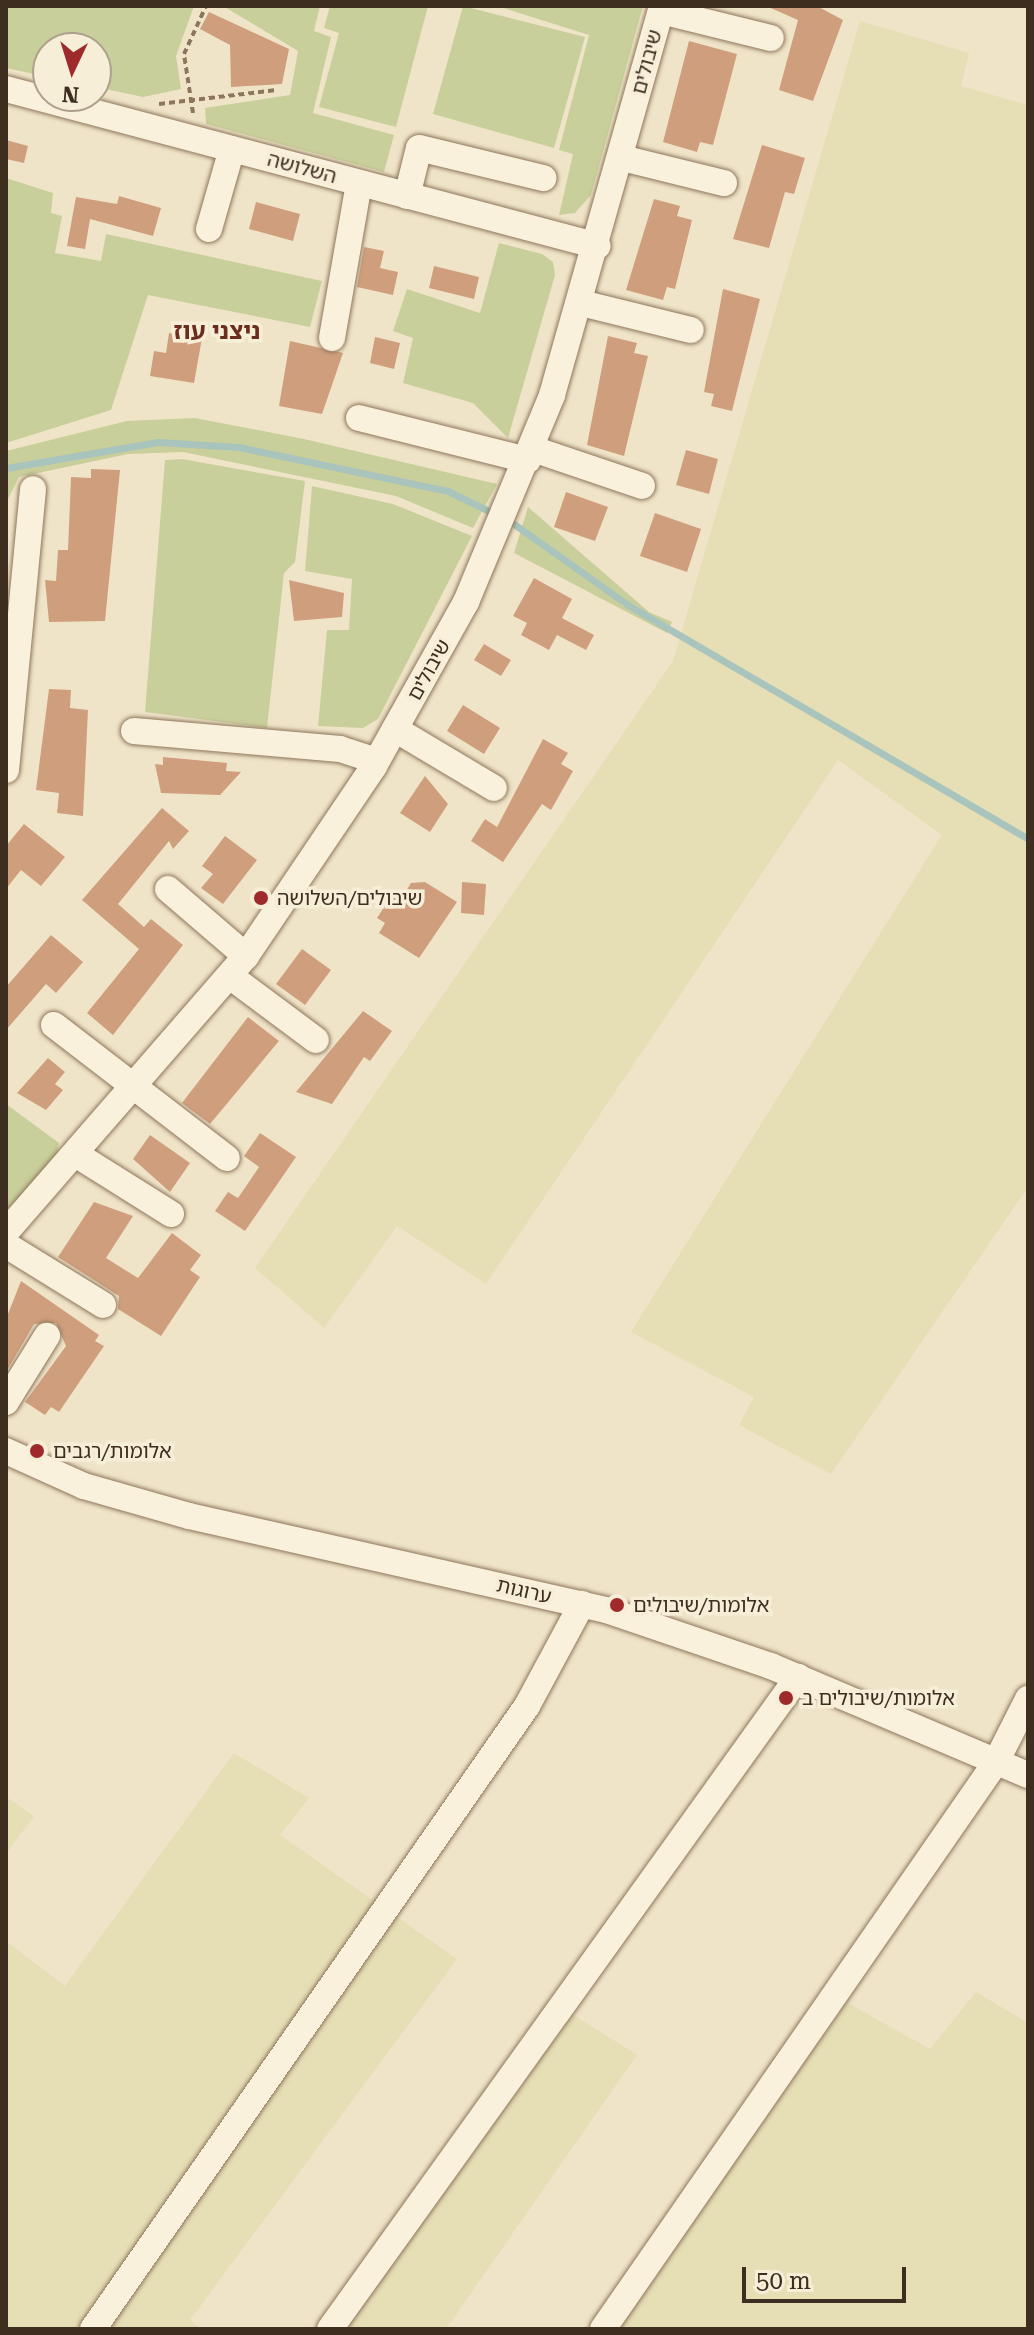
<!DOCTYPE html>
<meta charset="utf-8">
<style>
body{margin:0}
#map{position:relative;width:1034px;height:2335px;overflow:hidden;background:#f0e4c8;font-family:"Roboto Serif","Noto Sans Hebrew",serif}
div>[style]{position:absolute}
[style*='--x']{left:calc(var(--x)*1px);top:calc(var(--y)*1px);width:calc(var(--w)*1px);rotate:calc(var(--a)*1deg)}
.farmland>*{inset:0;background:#e6deb5}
.green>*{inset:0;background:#c9cf9b}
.stream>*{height:7px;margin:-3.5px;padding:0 3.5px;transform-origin:3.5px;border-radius:3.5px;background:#a9c4bc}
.building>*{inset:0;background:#cf9f7d}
.path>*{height:4px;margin-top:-2px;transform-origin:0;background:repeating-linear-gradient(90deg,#8d765c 0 6px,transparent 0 10px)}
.roads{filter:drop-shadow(0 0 2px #8d765c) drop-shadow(0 0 2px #8d765c)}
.minor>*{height:26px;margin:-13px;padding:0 13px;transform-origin:13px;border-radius:13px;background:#faf1dc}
.dots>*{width:22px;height:22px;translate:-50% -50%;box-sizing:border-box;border:4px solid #f7eed8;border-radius:50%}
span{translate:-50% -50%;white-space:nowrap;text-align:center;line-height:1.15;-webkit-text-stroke:7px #f7eed8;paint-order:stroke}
.street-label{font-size:20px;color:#3d2e20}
.poi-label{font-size:20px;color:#3d2e20}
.left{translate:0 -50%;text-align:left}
.quarter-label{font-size:24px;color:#6b2e1e;font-weight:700}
.frame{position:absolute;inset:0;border:8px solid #3d2e20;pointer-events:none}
.north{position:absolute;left:32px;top:32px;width:80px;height:80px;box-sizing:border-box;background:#f7eed8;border:2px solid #ada18e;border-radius:50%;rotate:184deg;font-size:22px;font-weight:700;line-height:32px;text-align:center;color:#3d2e20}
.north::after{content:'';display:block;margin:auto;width:28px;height:36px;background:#9e2a2b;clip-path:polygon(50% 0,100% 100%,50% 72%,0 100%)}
.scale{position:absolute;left:742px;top:2267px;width:164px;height:36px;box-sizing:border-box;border:4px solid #3d2e20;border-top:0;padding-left:10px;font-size:24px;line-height:28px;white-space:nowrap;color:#3d2e20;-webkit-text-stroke:6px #f7eed8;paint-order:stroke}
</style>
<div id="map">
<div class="farmland">
<i style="clip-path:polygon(860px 21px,969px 53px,961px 86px,1028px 105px,1028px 1187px,831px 1474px,739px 1425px,754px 1397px,631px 1332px,942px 835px,838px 760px,486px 1284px,397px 1226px,324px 1328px,255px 1268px,673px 661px)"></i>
<i style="clip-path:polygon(234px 1753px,309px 1798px,280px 1835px,457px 1959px,190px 2320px,201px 2329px,6px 2329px,6px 1941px,65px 1986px)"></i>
<i style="clip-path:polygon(6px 1797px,34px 1816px,6px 1854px)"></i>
<i style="clip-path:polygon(976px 1992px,1028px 2023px,1028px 2329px,616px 2329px,841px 1999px,930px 2049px)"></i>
<i style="clip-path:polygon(561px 2007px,637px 2055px,446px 2329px,324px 2329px)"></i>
</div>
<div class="green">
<i style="clip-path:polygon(6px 6px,194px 6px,176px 56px,181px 89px,143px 97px,96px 87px,96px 48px,48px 48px,48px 77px,6px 68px)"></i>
<i style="clip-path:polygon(223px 6px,320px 6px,314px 31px,331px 37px,313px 113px,394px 135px,384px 172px,206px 124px,205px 108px,290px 95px,298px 51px)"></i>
<i style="clip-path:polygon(330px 6px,428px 6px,396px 127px,319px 107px,339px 33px,324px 28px)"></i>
<i style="clip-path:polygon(463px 6px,585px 37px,554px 148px,433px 114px)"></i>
<i style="clip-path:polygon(497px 6px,643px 6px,591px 195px,575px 213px,559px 215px,573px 154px,559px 150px,589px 35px)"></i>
<i style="clip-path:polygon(6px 178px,53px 193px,51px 213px,62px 216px,55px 253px,101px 261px,106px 234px,322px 281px,310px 327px,148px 295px,111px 410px,6px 443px)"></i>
<i style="clip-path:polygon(499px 243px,542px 254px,553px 262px,555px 275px,508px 438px,473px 403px,403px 383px,413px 338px,393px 331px,407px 289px,480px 313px)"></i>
<i style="clip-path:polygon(195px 418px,304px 439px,497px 484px,473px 528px,396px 496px,183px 452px,128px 454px,19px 477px,6px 503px,6px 451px,127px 421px)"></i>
<i style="clip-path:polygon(182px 459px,305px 481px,295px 562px,284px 573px,267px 728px,145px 712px,165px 460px)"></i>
<i style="clip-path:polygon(312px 486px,393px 504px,472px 536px,378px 719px,363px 728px,318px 726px,327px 630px,349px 630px,352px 579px,305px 571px)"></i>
<i style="clip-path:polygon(528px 507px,649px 612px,672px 622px,667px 633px,514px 553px)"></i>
<i style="clip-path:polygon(6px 1104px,59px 1143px,56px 1161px,6px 1210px)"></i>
</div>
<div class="stream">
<i style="--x:6;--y:468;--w:154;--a:-9.7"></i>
<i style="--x:158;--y:442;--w:81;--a:3.5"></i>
<i style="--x:239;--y:447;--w:214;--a:11.9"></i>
<i style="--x:448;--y:491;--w:52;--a:26.1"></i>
<i style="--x:507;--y:519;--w:148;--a:35.4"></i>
<i style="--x:628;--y:605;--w:463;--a:30.3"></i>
</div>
<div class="building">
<i style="clip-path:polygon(766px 6px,817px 6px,843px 20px,813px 101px,779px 90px,798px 20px)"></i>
<i style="clip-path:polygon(209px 12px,289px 49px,282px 84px,231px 87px,230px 45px,200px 29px)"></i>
<i style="clip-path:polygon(689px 41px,737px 54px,713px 145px,700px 142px,697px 152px,663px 142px)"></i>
<i style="clip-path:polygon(6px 140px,28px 146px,24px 163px,6px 159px)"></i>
<i style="clip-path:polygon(762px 145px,805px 158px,794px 194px,785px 192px,769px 248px,733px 239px)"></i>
<i style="clip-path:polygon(119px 196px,161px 208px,153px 236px,90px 219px,85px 249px,67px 246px,76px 197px,117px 204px)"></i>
<i style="clip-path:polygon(654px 199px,680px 206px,677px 216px,692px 220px,675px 289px,667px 287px,663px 300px,626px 290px)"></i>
<i style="clip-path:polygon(256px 202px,300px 214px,293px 241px,249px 229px)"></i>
<i style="clip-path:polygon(364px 247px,384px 251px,380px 268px,398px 272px,393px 295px,357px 287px)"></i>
<i style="clip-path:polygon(434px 266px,479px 277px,474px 299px,429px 288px)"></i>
<i style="clip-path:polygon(723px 289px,760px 299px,732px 411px,711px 406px,714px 394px,704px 392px)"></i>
<i style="clip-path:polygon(169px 333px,202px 338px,194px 383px,150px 376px,154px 351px,166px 353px)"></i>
<i style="clip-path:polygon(608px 336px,637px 343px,634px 353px,648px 356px,624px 456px,587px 445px)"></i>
<i style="clip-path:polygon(375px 337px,400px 343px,394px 369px,370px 363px)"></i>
<i style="clip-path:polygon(290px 341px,343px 353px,322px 414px,279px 406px)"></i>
<i style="clip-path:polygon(686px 450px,718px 459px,709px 494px,676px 485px)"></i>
<i style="clip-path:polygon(91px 469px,120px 470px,105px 621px,49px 622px,45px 580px,56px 581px,58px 550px,68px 550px,71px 477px,91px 478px)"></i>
<i style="clip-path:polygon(566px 492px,608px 507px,595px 541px,554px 527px)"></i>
<i style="clip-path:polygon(655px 513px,701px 529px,687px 572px,640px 556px)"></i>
<i style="clip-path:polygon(534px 578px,572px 599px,562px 618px,594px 635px,586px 650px,557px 635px,549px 650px,521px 635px,527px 623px,513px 616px)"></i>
<i style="clip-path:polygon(289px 580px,344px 593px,342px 617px,294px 621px)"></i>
<i style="clip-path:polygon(484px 644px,511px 660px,501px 676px,474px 660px)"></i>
<i style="clip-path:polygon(49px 689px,71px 690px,70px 708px,88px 710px,83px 816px,57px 813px,59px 793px,36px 790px)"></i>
<i style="clip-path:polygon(463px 705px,500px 728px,484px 754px,447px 731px)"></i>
<i style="clip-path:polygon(543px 739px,568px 753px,561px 764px,573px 771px,551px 810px,542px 804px,503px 862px,471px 841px,485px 819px,497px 827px)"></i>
<i style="clip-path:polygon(163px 757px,227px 763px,226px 771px,241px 772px,220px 795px,161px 793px,155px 764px,163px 765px)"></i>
<i style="clip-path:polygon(425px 776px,448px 804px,430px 832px,400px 813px)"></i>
<i style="clip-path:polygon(162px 808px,189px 831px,173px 849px,169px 841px,118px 904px,144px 927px,151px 919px,183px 945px,113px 1035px,87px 1013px,139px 949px,82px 900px)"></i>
<i style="clip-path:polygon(24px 824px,65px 857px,41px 886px,21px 870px,6px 889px,6px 846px)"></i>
<i style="clip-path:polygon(225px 836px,257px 860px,223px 904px,201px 888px,213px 874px,202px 866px)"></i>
<i style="clip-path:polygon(425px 882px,457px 902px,419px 958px,379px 933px,385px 923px,377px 918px,392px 895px,400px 901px,411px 883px)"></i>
<i style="clip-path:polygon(462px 882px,486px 884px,484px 915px,461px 913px)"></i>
<i style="clip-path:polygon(51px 935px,83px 962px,56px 993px,46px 984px,6px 1030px,6px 987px)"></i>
<i style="clip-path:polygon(302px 949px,331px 970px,305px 1005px,276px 984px)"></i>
<i style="clip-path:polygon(363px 1011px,392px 1031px,370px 1061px,364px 1057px,332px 1104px,296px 1092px)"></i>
<i style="clip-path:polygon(248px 1017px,279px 1041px,210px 1124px,182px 1103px)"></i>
<i style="clip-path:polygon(48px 1058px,65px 1072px,55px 1084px,63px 1090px,46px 1110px,17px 1093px)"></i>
<i style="clip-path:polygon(260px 1133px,296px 1157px,245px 1231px,215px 1211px,228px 1192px,238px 1198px,259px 1167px,244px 1156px)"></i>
<i style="clip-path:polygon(150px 1135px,190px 1163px,170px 1192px,133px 1159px)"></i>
<i style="clip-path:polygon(94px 1202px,133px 1216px,106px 1258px,138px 1278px,172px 1233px,201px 1255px,190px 1270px,200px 1277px,161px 1336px,118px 1309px,119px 1296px,58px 1257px)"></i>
<i style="clip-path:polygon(21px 1281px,99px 1335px,95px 1341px,104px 1346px,59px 1412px,51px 1407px,45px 1415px,25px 1402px,66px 1346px,56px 1323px,34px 1324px,6px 1372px,6px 1319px)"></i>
</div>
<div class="path">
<i style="--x:159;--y:104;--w:118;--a:-6.8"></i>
<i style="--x:193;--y:113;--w:60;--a:-98.7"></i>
<i style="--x:184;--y:54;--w:53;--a:-65.4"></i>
</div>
<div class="roads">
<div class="minor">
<i style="--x:661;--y:11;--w:113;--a:13.8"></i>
<i style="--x:6;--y:89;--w:612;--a:14.85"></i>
<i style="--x:622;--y:158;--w:105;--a:13.8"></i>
<i style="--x:407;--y:196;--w:49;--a:-76"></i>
<i style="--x:419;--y:148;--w:128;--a:13.6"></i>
<i style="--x:209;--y:229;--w:83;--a:-74"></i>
<i style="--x:581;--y:303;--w:113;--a:13.8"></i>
<i style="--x:332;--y:338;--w:157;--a:-80.1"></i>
<i style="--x:359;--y:418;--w:174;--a:14"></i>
<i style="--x:533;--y:449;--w:115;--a:18.7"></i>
<i style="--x:395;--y:729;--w:115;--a:30.8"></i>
<i style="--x:134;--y:731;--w:207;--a:5"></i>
<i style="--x:340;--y:749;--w:38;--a:18"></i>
<i style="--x:6;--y:770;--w:282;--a:-84.5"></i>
<i style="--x:168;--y:889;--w:103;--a:40.7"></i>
<i style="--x:230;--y:976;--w:107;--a:36.7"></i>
<i style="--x:54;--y:1025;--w:218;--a:37.6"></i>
<i style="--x:77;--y:1155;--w:111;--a:32.1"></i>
<i style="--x:6;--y:1232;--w:366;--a:-49"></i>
<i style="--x:246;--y:956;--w:229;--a:-56"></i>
<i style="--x:374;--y:766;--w:188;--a:-60.7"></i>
<i style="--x:466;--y:602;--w:224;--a:-67.4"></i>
<i style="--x:552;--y:395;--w:404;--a:-74.2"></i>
<i style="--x:6;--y:1245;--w:114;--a:31.7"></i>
<i style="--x:6;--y:1402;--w:78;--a:-58.2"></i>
<i style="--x:6;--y:1451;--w:85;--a:24.2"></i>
<i style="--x:84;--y:1486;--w:109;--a:15.9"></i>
<i style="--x:189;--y:1516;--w:431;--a:12.7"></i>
<i style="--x:609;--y:1611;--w:171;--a:18.8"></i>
<i style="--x:771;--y:1666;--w:279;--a:23"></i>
<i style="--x:93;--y:2329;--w:759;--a:-55.14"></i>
<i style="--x:527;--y:1706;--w:116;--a:-61.7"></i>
<i style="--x:330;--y:2329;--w:803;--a:-54.33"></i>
<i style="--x:603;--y:2329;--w:690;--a:-55.27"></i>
<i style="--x:996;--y:1762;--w:71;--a:-63.1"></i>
</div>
</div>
<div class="dots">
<i style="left:261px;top:898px;background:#9e2a2b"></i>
<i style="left:37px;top:1451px;background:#9e2a2b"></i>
<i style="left:617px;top:1605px;background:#9e2a2b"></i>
<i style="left:786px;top:1698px;background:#9e2a2b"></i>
</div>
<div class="street-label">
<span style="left:647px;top:62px;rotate:-75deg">שיבולים</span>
<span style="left:302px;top:168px;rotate:15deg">השלושה</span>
<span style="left:429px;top:670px;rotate:-61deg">שיבולים</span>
<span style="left:524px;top:1591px;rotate:13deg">ערוגות</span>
</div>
<div class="poi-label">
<span class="left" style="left:277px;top:898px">שיבולים/השלושה</span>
<span class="left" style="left:53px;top:1451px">אלומות/רגבים</span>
<span class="left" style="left:633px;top:1605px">אלומות/שיבולים</span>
<span class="left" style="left:802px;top:1698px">אלומות/שיבולים ב</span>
</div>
<div class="quarter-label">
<span style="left:217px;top:332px">ניצני עוז</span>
</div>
<div class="frame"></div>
<div class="north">N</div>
<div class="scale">50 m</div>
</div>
